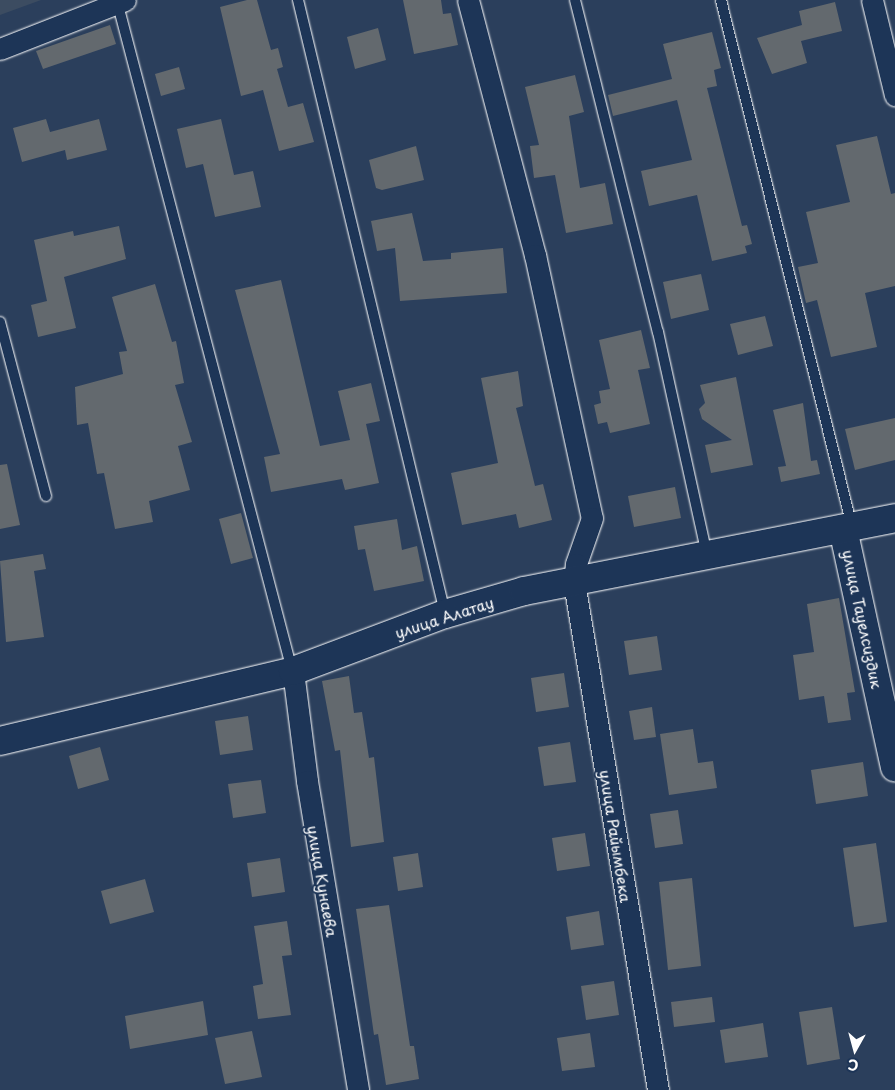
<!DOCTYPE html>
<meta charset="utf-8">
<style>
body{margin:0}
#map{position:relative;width:895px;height:1090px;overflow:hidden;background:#2b3f5c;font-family:"Playpen Sans",sans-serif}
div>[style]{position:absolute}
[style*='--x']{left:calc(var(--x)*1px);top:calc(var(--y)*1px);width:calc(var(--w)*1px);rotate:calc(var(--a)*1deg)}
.built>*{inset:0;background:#3c4c61}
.building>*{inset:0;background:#63696e}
.roads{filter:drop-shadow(0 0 1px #fff) drop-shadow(0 0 1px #fff)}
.lane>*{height:10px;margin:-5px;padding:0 5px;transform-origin:5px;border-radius:5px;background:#1d3557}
.street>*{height:21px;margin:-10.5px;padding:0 10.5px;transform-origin:10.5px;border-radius:10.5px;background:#1d3557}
.secondary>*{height:28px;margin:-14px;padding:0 14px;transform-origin:14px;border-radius:14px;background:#1d3557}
span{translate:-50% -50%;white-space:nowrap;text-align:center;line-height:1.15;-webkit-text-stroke:4px #1d3557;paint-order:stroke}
.street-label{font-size:15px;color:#fff}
.north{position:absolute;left:830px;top:1025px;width:50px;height:50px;-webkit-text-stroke:4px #1d3557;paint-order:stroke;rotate:187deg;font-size:14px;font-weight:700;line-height:20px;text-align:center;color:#fff}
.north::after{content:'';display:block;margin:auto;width:18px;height:22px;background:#fff;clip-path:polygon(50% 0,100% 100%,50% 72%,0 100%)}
</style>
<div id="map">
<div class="built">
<i style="clip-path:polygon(0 0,41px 0,0 15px)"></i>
</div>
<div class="building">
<i style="clip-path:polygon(247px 0,257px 0,271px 50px,278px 48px,283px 67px,277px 69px,288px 107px,303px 103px,314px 142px,279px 151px,263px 90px,241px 96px,220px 7px)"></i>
<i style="clip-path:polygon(403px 0,441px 0,443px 14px,451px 13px,458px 45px,414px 54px)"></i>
<i style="clip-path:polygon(835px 2px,842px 31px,801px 41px,807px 63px,772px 74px,757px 38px,802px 25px,799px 11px)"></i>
<i style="clip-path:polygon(110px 25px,116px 44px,43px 69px,36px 51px)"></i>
<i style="clip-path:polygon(378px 28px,386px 60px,355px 69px,347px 37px)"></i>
<i style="clip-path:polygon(712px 32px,721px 68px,714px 70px,717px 86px,707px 88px,742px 226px,747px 225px,752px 244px,745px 246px,747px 253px,712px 261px,697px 195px,649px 206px,641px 171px,692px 160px,677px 100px,613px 116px,608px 95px,672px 79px,663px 44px)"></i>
<i style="clip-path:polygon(179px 67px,185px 89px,161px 96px,155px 74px)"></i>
<i style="clip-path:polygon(575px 75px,584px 112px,569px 116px,580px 188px,605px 183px,613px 224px,566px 233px,555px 175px,534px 178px,530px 146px,539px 145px,525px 87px)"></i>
<i style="clip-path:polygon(46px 119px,50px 132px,99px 119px,107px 150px,67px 160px,65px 150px,22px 162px,13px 128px)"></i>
<i style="clip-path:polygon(221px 119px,234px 175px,253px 171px,261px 207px,215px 217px,203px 164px,186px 168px,177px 129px)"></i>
<i style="clip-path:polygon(877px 136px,891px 194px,895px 193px,895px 286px,865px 293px,877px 347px,831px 357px,817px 300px,806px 303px,798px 267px,818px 263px,806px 212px,850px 202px,836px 145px)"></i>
<i style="clip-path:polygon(416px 146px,424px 180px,382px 190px,376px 188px,369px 160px)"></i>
<i style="clip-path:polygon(412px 213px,423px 261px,451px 259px,451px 253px,503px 248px,507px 293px,400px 301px,395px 248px,377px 251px,371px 221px)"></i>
<i style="clip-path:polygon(119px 226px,126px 259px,64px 277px,76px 328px,38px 337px,31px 305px,47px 301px,34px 240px,73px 231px,74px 236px)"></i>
<i style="clip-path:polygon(701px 274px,709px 310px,671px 319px,663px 282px)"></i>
<i style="clip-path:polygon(281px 280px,320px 446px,350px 440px,338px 391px,371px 383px,380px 421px,366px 424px,379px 483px,345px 490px,342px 479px,271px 492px,264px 457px,280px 454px,235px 290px)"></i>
<i style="clip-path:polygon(155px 284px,172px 342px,176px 341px,184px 383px,175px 385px,192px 442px,178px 446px,190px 490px,149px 501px,153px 522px,115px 529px,104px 473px,97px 474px,88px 423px,77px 425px,75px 387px,123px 374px,119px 352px,127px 351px,112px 297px)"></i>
<i style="clip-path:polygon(765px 316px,773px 346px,738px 355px,730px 324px)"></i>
<i style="clip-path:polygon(641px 330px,650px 368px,638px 370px,650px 424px,610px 433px,607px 422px,598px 424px,594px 405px,601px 403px,599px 391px,610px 389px,599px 340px)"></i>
<i style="clip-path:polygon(518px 371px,523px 406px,516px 408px,535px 486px,543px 484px,552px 520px,519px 528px,516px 514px,462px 525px,451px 473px,498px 463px,481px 378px)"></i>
<i style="clip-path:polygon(736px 377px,753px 465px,711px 473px,705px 445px,732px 440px,702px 419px,699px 409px,705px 403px,700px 385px)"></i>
<i style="clip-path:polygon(803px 403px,811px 461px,817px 460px,820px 474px,781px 482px,778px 467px,786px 466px,773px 410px)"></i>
<i style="clip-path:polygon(895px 418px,895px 460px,855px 470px,845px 429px)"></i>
<i style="clip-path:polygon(7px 464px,20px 525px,0 529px,0 465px)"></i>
<i style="clip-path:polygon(675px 487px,681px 518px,634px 527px,628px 496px)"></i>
<i style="clip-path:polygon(241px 513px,253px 558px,231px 564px,219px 519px)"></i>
<i style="clip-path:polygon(397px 519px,402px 550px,417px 546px,424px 581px,374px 591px,365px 549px,358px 550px,354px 526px)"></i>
<i style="clip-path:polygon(43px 554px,46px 569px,34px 571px,44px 637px,6px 642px,0 561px)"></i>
<i style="clip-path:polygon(839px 598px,855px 692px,847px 693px,851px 720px,828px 723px,824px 696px,799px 700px,793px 655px,814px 652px,807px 604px)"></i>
<i style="clip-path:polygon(657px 636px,662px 670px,629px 675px,624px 641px)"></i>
<i style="clip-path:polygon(564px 673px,569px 707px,536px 712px,531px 678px)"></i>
<i style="clip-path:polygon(349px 676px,354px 713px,362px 712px,369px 758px,374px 757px,384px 842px,351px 847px,340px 750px,335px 751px,322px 681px)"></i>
<i style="clip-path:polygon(652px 707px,656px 737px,634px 740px,629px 711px)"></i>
<i style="clip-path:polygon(248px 716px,253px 750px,220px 755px,215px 721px)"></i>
<i style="clip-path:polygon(693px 729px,698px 763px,713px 761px,717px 788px,669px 795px,660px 734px)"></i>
<i style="clip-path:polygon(570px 742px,576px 782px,544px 786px,538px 747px)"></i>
<i style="clip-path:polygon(100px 747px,109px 780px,78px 789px,69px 756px)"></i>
<i style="clip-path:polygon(863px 762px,868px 796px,816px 804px,811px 770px)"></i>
<i style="clip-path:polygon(261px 780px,266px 813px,233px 818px,228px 784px)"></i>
<i style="clip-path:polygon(678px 810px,683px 844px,655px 848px,650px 814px)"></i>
<i style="clip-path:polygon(585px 833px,590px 866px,557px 871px,552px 838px)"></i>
<i style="clip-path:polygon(876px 843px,887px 922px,854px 927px,843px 848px)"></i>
<i style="clip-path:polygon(418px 853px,423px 887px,398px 891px,393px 857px)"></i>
<i style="clip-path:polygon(280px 858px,285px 892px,252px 897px,247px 863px)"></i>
<i style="clip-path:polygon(692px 878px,701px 966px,668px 970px,659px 882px)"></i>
<i style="clip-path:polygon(145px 879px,154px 912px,110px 924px,101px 891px)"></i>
<i style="clip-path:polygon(389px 905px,410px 1046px,414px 1046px,419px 1079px,386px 1085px,378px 1034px,374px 1035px,356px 909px)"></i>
<i style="clip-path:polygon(599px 911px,604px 945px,571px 950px,566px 917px)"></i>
<i style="clip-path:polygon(287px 921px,292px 955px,282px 956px,291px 1015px,258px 1019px,253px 986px,263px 984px,254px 926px)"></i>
<i style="clip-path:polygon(614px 981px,619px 1015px,586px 1020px,581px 986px)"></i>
<i style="clip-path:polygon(712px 997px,715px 1022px,674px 1027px,671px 1002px)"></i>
<i style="clip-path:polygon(203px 1001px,208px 1035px,130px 1049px,125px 1016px)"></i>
<i style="clip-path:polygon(832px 1007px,840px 1059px,807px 1065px,799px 1012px)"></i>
<i style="clip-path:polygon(763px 1023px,768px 1057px,725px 1063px,720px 1030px)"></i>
<i style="clip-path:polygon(252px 1031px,262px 1077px,225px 1084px,215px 1038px)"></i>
<i style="clip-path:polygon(590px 1033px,595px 1067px,562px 1071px,557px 1038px)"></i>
</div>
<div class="roads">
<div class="lane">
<i style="--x:298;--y:0;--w:630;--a:76.51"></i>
<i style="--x:575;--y:0;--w:342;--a:76"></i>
<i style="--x:658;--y:332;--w:228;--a:77.6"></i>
<i style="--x:721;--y:0;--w:542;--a:76.02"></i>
<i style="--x:118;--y:5;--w:687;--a:75.34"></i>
<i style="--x:0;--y:322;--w:180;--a:75.2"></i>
</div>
<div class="street">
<i style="--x:468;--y:0;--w:264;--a:75.3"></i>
<i style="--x:535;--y:255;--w:269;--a:77.8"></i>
<i style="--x:592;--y:518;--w:49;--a:109.2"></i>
<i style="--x:576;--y:564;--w:18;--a:96"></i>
<i style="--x:574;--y:582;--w:515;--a:80.61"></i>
<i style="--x:872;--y:0;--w:98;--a:76.4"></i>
<i style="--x:0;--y:49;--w:134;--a:-21.4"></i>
<i style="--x:293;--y:671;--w:111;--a:82.7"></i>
<i style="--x:307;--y:781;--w:313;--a:80.6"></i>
</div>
<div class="secondary">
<i style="--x:843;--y:529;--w:244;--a:77.7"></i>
<i style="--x:0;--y:741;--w:301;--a:-13.4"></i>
<i style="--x:293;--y:671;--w:162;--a:-20.6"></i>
<i style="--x:445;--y:614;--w:82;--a:-16.2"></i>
<i style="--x:524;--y:591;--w:378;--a:-11.1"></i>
</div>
</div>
<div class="street-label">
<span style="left:444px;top:617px;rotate:-18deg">улица Алатау</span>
<span style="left:863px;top:619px;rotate:78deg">улица Тауелсиздик</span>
<span style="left:616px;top:836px;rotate:81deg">улица Райымбека</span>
<span style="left:323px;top:881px;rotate:80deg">улица Кунаева</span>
</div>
<div class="north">С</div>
</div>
